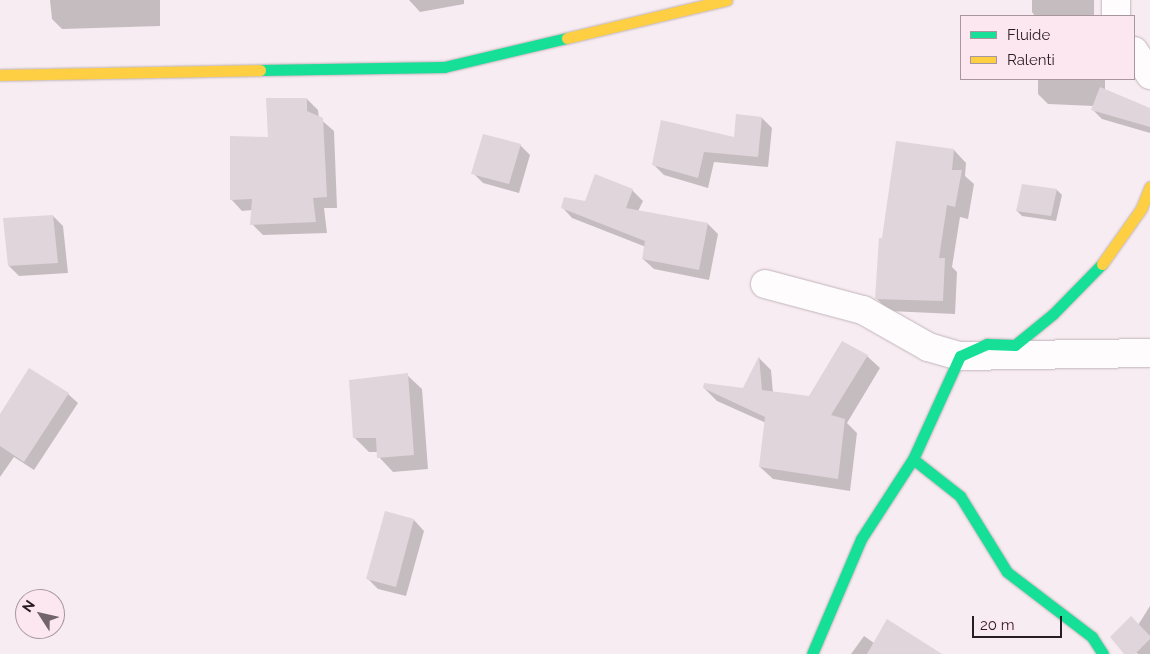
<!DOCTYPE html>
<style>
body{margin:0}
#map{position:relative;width:1150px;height:654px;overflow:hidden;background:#f7ecf1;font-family:Raleway,sans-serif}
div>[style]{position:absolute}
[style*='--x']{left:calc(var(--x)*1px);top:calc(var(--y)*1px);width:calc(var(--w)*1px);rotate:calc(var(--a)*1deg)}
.shadow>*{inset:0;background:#0003}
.building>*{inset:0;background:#e0d5da}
.roads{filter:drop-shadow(0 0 1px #c0b5bb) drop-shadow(0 0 1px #c0b5bb)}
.street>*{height:28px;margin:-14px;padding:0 14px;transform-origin:14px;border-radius:14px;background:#fefcfd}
.fast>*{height:11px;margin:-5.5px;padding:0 5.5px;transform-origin:5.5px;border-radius:5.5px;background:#16e098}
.slow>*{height:11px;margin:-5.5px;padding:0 5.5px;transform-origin:5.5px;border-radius:5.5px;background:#ffcf43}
span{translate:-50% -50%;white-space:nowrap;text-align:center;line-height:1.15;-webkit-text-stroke:4px #fce7f1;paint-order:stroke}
.legend{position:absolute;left:960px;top:15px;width:175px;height:65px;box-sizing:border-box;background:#fce7f1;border:1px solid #a8969f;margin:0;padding:6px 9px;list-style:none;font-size:15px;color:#291d23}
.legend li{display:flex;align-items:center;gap:10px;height:25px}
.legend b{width:25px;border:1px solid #a8969f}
.north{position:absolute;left:15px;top:589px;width:50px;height:50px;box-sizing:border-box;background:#fce7f1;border:1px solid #a8969f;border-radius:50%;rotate:305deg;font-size:14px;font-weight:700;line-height:20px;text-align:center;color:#291d23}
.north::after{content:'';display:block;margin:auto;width:18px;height:22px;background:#71656b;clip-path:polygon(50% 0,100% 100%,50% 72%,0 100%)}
.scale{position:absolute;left:972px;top:616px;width:90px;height:22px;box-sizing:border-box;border:2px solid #291d23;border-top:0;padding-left:6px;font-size:15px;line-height:18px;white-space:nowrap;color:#291d23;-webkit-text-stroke:4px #fce7f1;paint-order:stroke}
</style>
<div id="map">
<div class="shadow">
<i style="clip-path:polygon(50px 0,160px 0,160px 26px,62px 29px,52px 19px)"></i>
<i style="clip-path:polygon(409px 0,464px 0,464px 4px,420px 12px)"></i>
<i style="clip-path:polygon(1032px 0,1094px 0,1094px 16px,1035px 16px,1032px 12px)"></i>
<i style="clip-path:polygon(1038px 79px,1105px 79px,1105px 91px,1150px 109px,1150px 133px,1102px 119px,1092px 109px,1094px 106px,1048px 104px,1038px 94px)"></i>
<i style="clip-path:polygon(307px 99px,318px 110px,319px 118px,334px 131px,337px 208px,324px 208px,327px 233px,263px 235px,252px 224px,252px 210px,242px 211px,231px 199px,270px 138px)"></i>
<i style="clip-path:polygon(762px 118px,772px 128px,768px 167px,714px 162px,708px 188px,664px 175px,654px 165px,735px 139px)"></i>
<i style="clip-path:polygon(520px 145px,530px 155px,519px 193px,483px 183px,473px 173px)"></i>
<i style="clip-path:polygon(954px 150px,966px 163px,965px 176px,974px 184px,968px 219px,960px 217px,952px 267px,957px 272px,955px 314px,889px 311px,876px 298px,883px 239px)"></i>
<i style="clip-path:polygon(632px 190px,643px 201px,638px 211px,708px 224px,718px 234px,709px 280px,654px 269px,643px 259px,646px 247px,572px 218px,562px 207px)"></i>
<i style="clip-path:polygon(1057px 190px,1062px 195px,1056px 221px,1022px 216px,1017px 211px)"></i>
<i style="clip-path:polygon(53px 216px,63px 226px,68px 273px,19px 276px,9px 266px)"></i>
<i style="clip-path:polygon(867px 356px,880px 368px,847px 423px,857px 433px,850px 491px,773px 479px,760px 467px,766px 423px,717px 401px,704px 388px,743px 389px,759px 358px,771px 370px,773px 393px,810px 398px)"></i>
<i style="clip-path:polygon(407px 375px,422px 389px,428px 469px,393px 472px,379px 457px,378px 452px,369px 452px,354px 437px)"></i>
<i style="clip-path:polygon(68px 394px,78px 403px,34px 470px,14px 457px,0 477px,0 416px)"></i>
<i style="clip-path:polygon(414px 520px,424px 531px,406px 596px,378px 589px,368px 579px)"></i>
<i style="clip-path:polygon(1150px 606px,1150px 654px,1138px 654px,1125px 646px)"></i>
<i style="clip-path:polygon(864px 636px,874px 643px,940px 654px,851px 654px)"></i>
</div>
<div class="building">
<i style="clip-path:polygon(1100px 87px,1150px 108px,1150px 127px,1091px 110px)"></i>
<i style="clip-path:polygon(266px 98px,307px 98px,307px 111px,323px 118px,327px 197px,313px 198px,316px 222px,250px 225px,252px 199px,230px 200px,230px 136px,268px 137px)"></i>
<i style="clip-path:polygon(736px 114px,762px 117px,758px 157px,704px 152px,698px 178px,652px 165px,661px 120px,734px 137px)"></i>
<i style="clip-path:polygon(483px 134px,521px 144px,509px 184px,471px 174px)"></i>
<i style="clip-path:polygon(896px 141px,954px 149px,952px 170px,962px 170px,955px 207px,947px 205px,939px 258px,945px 258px,943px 301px,875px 299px,879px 238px,882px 238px)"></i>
<i style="clip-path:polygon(595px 174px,633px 189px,626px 208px,708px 223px,699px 270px,642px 259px,645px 241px,561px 208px,564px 197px,585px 201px)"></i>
<i style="clip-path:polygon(1022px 184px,1057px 189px,1051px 216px,1016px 211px)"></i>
<i style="clip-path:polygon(53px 215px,58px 263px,8px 266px,3px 218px)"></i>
<i style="clip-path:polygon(842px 341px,868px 355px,831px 415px,845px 419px,838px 479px,759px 467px,765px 417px,703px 388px,704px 383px,743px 388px,759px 356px,762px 390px,809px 396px)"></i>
<i style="clip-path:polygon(29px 368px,69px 393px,24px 462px,0 446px,0 414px)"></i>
<i style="clip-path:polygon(408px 373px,414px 455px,377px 458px,376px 438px,353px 438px,349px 380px)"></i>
<i style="clip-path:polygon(385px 511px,414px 519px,396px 587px,366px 579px)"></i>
<i style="clip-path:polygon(1131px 616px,1150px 636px,1150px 639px,1135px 654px,1124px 654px,1110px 637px)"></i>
<i style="clip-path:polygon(887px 619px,942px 654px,867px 654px)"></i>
</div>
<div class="roads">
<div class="street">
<i style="--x:1116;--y:0;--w:16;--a:90"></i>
<i style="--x:1134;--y:51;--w:29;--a:56"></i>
<i style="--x:765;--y:284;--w:101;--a:14.9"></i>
<i style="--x:863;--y:310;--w:75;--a:29.6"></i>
<i style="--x:928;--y:347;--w:33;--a:16"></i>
<i style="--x:960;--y:356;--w:190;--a:-0.9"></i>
</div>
<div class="fast">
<i style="--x:260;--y:70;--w:184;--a:-0.9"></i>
<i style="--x:444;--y:67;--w:126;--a:-13.3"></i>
<i style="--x:913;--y:459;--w:60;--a:38.2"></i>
<i style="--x:960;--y:496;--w:89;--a:58.3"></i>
<i style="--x:1007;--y:572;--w:107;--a:37.4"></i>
<i style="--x:1092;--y:637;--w:20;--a:57"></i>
<i style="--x:812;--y:654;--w:125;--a:-66.9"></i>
<i style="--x:861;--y:539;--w:95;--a:-57"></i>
<i style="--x:913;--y:459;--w:113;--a:-65.5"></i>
<i style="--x:960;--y:356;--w:30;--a:-24"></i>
<i style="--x:987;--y:344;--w:28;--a:2"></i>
<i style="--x:1015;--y:345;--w:49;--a:-39.2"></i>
<i style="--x:1053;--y:314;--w:70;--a:-45.6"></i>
</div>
<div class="slow">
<i style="--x:567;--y:38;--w:164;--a:-13.4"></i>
<i style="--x:0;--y:75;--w:260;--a:-1.1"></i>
<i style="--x:1102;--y:264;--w:67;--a:-54.7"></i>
<i style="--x:1141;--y:209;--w:24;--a:-68"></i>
</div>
</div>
<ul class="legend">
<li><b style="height:6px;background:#16e098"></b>Fluide</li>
<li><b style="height:6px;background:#ffcf43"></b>Ralenti</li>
</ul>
<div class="north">N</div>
<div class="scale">20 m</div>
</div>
